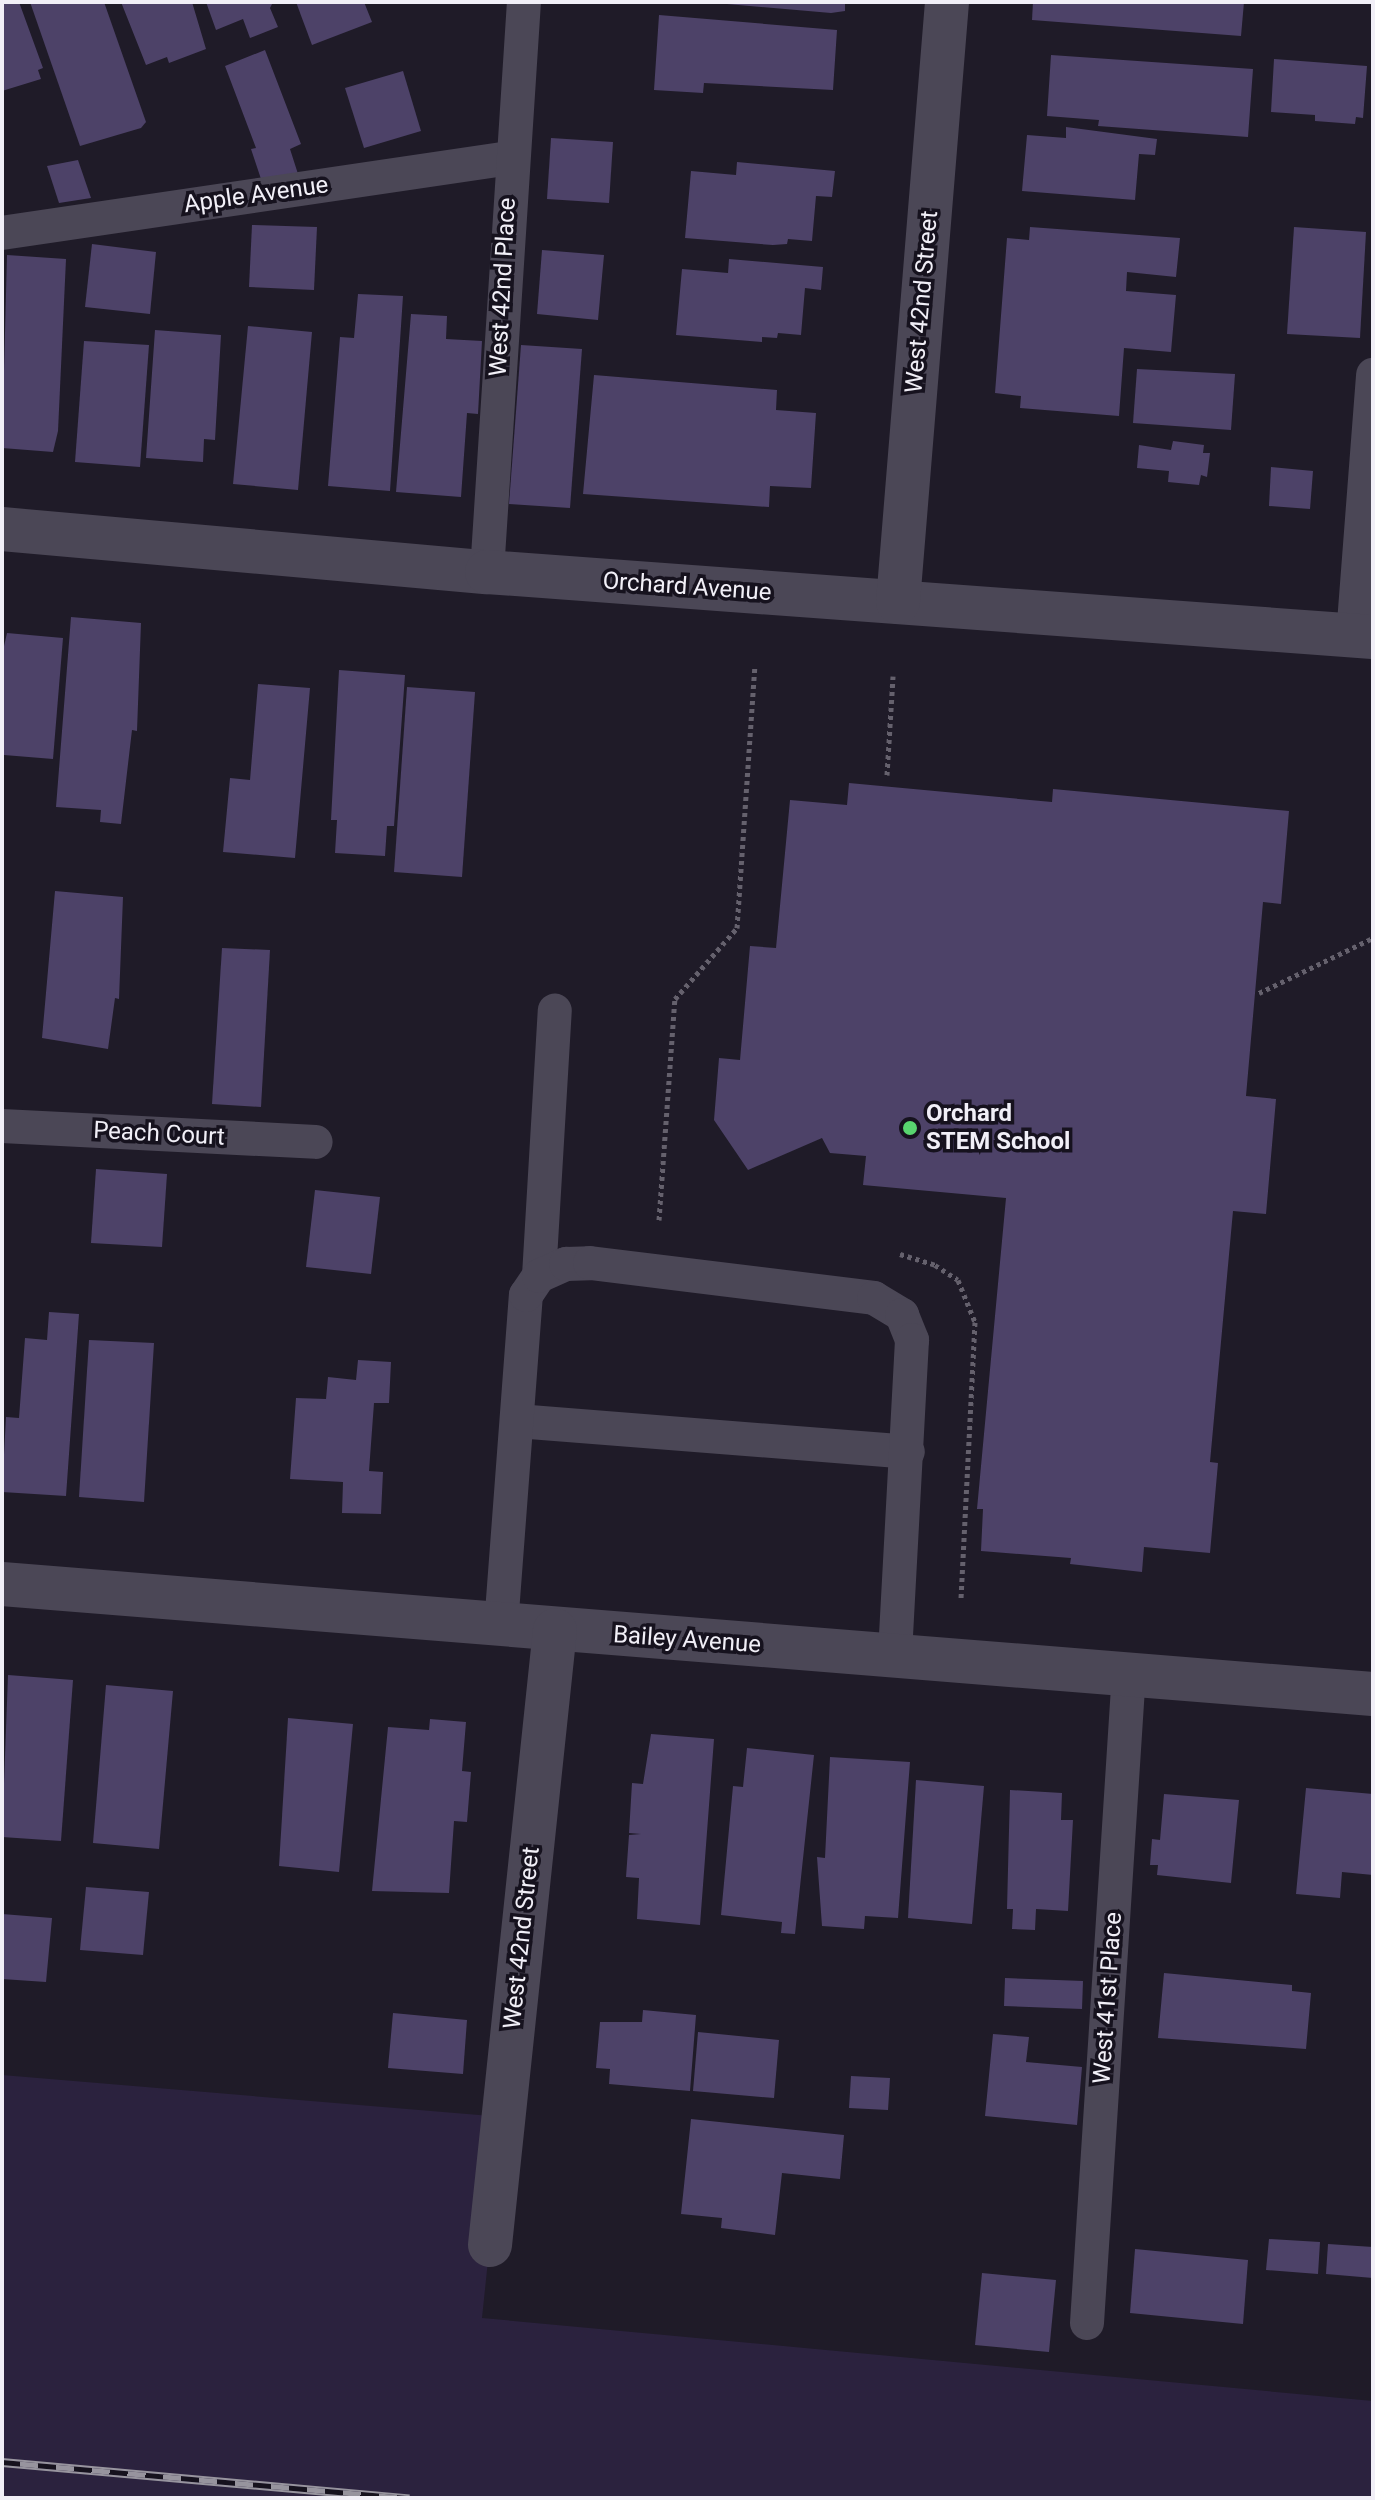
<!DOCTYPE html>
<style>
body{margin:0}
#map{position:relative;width:1375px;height:2500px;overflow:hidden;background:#1f1b28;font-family:Roboto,sans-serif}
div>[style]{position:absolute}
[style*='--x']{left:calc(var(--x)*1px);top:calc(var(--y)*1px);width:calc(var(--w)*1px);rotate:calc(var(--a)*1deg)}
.green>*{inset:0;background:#2b223e}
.building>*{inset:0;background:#4d4268}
.path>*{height:5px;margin-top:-2.5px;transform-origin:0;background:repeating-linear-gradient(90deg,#65616d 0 4px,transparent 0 8px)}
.lane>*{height:34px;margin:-17px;padding:0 17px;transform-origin:17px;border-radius:17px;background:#4b4756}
.street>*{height:44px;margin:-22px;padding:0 22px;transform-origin:22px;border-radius:22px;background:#4b4756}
.rail>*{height:9px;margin-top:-4.5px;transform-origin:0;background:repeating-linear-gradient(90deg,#16121e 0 18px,#97949e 0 36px);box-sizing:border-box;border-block:2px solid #97949e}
.dots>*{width:22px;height:22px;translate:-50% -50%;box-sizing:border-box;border:4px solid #16121e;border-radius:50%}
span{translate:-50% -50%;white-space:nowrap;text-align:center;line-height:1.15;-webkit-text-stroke:7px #16121e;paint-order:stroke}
.street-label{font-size:24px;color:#f1eff7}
.poi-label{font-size:24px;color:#f1eff7;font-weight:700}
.left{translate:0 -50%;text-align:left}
.frame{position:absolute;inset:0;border:4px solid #f1eff7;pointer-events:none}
</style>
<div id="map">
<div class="green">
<i style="clip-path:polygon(2px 2075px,503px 2117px,482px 2318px,1373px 2401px,1373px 2498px,2px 2498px)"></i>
</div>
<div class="building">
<i style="clip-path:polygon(2px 2px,19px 2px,43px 68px,38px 70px,41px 79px,2px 91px)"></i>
<i style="clip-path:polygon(30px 2px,104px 2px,146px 122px,141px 128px,80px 146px)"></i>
<i style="clip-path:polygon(121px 2px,192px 2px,206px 49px,169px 63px,167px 57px,146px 65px)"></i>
<i style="clip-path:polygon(206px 2px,273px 2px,270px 8px,278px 27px,250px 38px,243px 19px,216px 30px)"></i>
<i style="clip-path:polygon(296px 2px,364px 2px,372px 22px,312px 45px)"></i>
<i style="clip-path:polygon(704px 2px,845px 2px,845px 11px,831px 13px)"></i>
<i style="clip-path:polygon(1033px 2px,1244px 2px,1241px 36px,1032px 20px)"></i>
<i style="clip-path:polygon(659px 15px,837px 30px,833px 90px,704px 83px,703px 93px,654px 90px)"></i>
<i style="clip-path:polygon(265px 50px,301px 144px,290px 149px,298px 174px,263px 185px,251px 149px,256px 148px,225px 66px)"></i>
<i style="clip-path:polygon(1051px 55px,1253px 69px,1248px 137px,1098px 126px,1099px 120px,1047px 116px)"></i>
<i style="clip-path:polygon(1274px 59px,1367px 66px,1363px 118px,1356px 117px,1355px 124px,1315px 121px,1315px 115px,1271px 112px)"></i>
<i style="clip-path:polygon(403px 71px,421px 131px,364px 148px,345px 88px)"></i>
<i style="clip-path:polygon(1066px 127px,1157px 139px,1155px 155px,1139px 154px,1135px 200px,1022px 191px,1027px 135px,1066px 138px)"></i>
<i style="clip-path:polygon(551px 138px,613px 142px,609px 203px,547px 199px)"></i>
<i style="clip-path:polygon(78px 160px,91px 198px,59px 203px,47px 166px)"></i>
<i style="clip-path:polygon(737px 162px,835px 171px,832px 197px,816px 196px,812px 241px,788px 239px,787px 244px,773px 245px,685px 238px,691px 171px,736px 175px)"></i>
<i style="clip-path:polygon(252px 225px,317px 227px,314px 290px,249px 287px)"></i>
<i style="clip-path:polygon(1030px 227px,1180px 238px,1176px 277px,1127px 272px,1126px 291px,1176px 295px,1171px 352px,1124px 348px,1119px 416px,1020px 408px,1021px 396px,995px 393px,1007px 238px,1029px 240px)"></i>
<i style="clip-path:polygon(1294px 227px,1366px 232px,1360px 338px,1287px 334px)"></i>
<i style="clip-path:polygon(92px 244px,156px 252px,150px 314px,85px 307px)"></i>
<i style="clip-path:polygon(542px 250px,604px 255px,598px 320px,537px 314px)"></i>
<i style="clip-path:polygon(7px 255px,66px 259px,58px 431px,53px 452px,2px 448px)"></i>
<i style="clip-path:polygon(729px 259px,823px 267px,821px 290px,805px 288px,801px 335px,778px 333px,777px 338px,762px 337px,762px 342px,676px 335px,682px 269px,728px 273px)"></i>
<i style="clip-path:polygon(358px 294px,403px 296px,390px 491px,328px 486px,340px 337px,354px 338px)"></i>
<i style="clip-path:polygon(411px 314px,447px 316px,446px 339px,482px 341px,478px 414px,467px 413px,461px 497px,396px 492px)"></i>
<i style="clip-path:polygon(248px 326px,312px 332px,298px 490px,233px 484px)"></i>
<i style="clip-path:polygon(155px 330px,221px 335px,215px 440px,204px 439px,203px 462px,146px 458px)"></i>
<i style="clip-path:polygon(84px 341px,149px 345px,140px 467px,75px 462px)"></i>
<i style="clip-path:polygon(521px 345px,582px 349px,570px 508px,509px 504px)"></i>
<i style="clip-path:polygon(1137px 369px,1235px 374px,1231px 430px,1133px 423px)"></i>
<i style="clip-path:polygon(594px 375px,777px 390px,776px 410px,816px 413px,811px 488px,770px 486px,769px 507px,583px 494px)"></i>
<i style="clip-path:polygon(1173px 441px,1204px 445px,1203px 453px,1210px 453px,1207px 477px,1201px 475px,1199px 485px,1168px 482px,1169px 471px,1137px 468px,1139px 445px,1171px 450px)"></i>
<i style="clip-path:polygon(1271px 467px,1313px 471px,1310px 509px,1269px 506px)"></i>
<i style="clip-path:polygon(71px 617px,141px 623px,137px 731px,132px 730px,121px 824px,100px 822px,101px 810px,56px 807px)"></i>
<i style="clip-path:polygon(7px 633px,63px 638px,53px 759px,4px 755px,2px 655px)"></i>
<i style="clip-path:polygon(339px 670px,405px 675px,394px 826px,387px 826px,385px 856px,335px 853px,337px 820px,331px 820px)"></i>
<i style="clip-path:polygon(258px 684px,310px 688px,295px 858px,223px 852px,230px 778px,250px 780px)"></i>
<i style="clip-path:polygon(407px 687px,475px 692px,462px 877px,394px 872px)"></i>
<i style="clip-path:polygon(849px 783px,1052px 802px,1053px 789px,1289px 811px,1281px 904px,1263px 902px,1246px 1096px,1276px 1099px,1266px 1214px,1233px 1211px,1210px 1462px,1218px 1463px,1210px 1553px,1144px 1547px,1142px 1572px,1070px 1564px,1071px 1558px,981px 1551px,983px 1509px,977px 1509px,1006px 1198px,863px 1185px,866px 1156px,830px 1153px,822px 1138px,748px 1170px,714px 1120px,719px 1058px,740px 1060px,750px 946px,776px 948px,790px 800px,847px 805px)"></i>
<i style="clip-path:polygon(55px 891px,123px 897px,119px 999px,115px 998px,108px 1049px,42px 1038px)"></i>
<i style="clip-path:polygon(222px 948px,270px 950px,261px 1107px,212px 1104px)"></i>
<i style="clip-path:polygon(96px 1169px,167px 1174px,162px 1247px,91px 1243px)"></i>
<i style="clip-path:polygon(315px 1190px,380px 1197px,371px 1274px,306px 1267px)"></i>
<i style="clip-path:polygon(49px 1312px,79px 1314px,66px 1496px,2px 1492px,6px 1417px,19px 1418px,25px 1338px,47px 1340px)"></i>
<i style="clip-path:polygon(89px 1340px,154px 1343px,144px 1502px,79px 1497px)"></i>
<i style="clip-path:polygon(358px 1360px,391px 1362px,389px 1403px,374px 1403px,369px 1471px,383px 1472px,381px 1514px,342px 1513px,343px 1482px,290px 1479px,296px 1398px,326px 1399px,328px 1377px,356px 1380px)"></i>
<i style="clip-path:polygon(8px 1675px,73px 1680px,61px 1841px,2px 1837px)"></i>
<i style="clip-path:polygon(106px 1685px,173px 1691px,159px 1849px,93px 1843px)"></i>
<i style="clip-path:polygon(288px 1718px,353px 1724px,339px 1872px,279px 1866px)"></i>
<i style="clip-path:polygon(430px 1719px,466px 1722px,462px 1771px,471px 1772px,467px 1822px,454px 1821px,449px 1893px,372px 1891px,388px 1727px,429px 1730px)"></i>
<i style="clip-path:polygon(651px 1734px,714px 1739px,700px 1925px,637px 1919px,639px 1878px,626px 1877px,629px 1835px,641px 1834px,629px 1833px,632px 1783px,643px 1784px)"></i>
<i style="clip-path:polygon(747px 1748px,814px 1755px,795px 1934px,781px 1933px,782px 1922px,721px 1915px,733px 1786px,743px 1787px)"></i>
<i style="clip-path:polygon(830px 1757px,910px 1762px,898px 1918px,865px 1916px,864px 1929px,822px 1926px,817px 1857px,825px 1858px)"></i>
<i style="clip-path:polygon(916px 1780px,984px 1786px,972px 1924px,908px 1918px)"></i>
<i style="clip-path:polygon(1306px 1788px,1373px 1794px,1373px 1875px,1342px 1872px,1340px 1898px,1296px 1894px)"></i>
<i style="clip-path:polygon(1010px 1790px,1062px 1793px,1061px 1820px,1073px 1820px,1068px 1911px,1036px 1909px,1035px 1930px,1012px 1929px,1013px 1909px,1007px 1909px)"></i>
<i style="clip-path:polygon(1164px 1794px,1239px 1800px,1231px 1883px,1157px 1875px,1158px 1865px,1150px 1865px,1152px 1839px,1160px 1840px)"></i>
<i style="clip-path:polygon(86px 1887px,149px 1892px,143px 1955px,80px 1950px)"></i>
<i style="clip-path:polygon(2px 1914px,52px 1918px,46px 1982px,2px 1979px)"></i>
<i style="clip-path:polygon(1164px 1973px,1292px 1985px,1292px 1991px,1311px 1993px,1306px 2049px,1158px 2038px)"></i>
<i style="clip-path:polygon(1005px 1978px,1083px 1981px,1082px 2009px,1004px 2006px)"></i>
<i style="clip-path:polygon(643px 2010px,696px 2015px,690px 2091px,609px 2084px,610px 2069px,596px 2068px,600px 2022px,642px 2022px)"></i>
<i style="clip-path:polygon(393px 2013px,467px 2020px,463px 2074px,388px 2068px)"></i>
<i style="clip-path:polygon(698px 2032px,779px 2040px,774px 2098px,693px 2091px)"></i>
<i style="clip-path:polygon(993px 2034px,1029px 2037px,1026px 2062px,1082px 2067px,1077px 2125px,985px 2116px)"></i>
<i style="clip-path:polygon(851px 2076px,890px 2078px,888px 2110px,849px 2108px)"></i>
<i style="clip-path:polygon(691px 2119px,844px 2135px,840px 2179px,782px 2173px,775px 2235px,721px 2228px,722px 2218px,681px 2214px)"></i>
<i style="clip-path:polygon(1269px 2239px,1320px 2242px,1318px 2274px,1266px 2270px)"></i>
<i style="clip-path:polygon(1328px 2244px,1373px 2247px,1373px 2278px,1326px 2274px)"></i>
<i style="clip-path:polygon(1135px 2249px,1248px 2260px,1243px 2324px,1130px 2313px)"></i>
<i style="clip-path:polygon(982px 2273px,1056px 2280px,1049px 2352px,975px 2345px)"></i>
</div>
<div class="path">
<i style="--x:887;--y:775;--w:99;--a:-86.5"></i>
<i style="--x:1259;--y:993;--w:127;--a:-25.8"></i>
<i style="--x:659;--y:1220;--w:222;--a:-85.9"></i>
<i style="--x:675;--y:999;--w:94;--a:-48.9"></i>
<i style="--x:737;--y:928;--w:263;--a:-86.1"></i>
<i style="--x:900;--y:1254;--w:37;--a:17"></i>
<i style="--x:935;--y:1265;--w:27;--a:33"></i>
<i style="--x:958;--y:1280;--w:45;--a:68"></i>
<i style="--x:975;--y:1322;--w:278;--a:92.9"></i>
</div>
<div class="lane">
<i style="--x:2;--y:233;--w:514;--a:-8.4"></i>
<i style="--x:487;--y:572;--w:571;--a:-86.29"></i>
<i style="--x:1353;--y:636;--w:262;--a:-85.6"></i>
<i style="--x:2;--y:1126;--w:314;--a:2.9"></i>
<i style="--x:539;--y:1276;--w:266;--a:-86.6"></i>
<i style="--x:517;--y:1421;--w:392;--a:4.5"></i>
<i style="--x:501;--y:1626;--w:332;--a:-85.7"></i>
<i style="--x:526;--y:1295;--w:23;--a:-56"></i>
<i style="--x:539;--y:1276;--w:30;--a:-24"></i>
<i style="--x:566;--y:1264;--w:24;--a:-2"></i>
<i style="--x:590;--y:1263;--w:286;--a:7"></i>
<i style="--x:874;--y:1298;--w:33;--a:31"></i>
<i style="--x:902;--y:1315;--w:27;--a:68"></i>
<i style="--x:912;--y:1340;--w:315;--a:93.1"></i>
<i style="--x:1087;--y:2323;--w:652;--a:-86.31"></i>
</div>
<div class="street">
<i style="--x:2;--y:529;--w:487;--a:5.1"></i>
<i style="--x:487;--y:572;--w:888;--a:4.2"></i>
<i style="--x:898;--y:602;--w:602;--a:-85.33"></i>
<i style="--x:2;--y:1584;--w:1375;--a:4.59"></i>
<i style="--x:490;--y:2245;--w:618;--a:-83.97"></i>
</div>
<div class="rail">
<i style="--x:2;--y:2462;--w:409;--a:5.1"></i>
</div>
<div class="dots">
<i style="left:910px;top:1128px;background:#58d56f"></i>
</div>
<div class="street-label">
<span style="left:256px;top:195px;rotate:-8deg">Apple Avenue</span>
<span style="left:503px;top:287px;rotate:-87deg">West 42nd Place</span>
<span style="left:922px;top:302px;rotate:-85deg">West 42nd Street</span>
<span style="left:687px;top:587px;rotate:4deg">Orchard Avenue</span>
<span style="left:159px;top:1134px;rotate:3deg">Peach Court</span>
<span style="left:687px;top:1640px;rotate:4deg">Bailey Avenue</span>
<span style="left:522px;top:1938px;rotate:-84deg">West 42nd Street</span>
<span style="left:1108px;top:1998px;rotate:-86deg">West 41st Place</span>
</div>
<div class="poi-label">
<span class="left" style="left:926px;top:1128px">Orchard<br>STEM School</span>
</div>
<div class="frame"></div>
</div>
